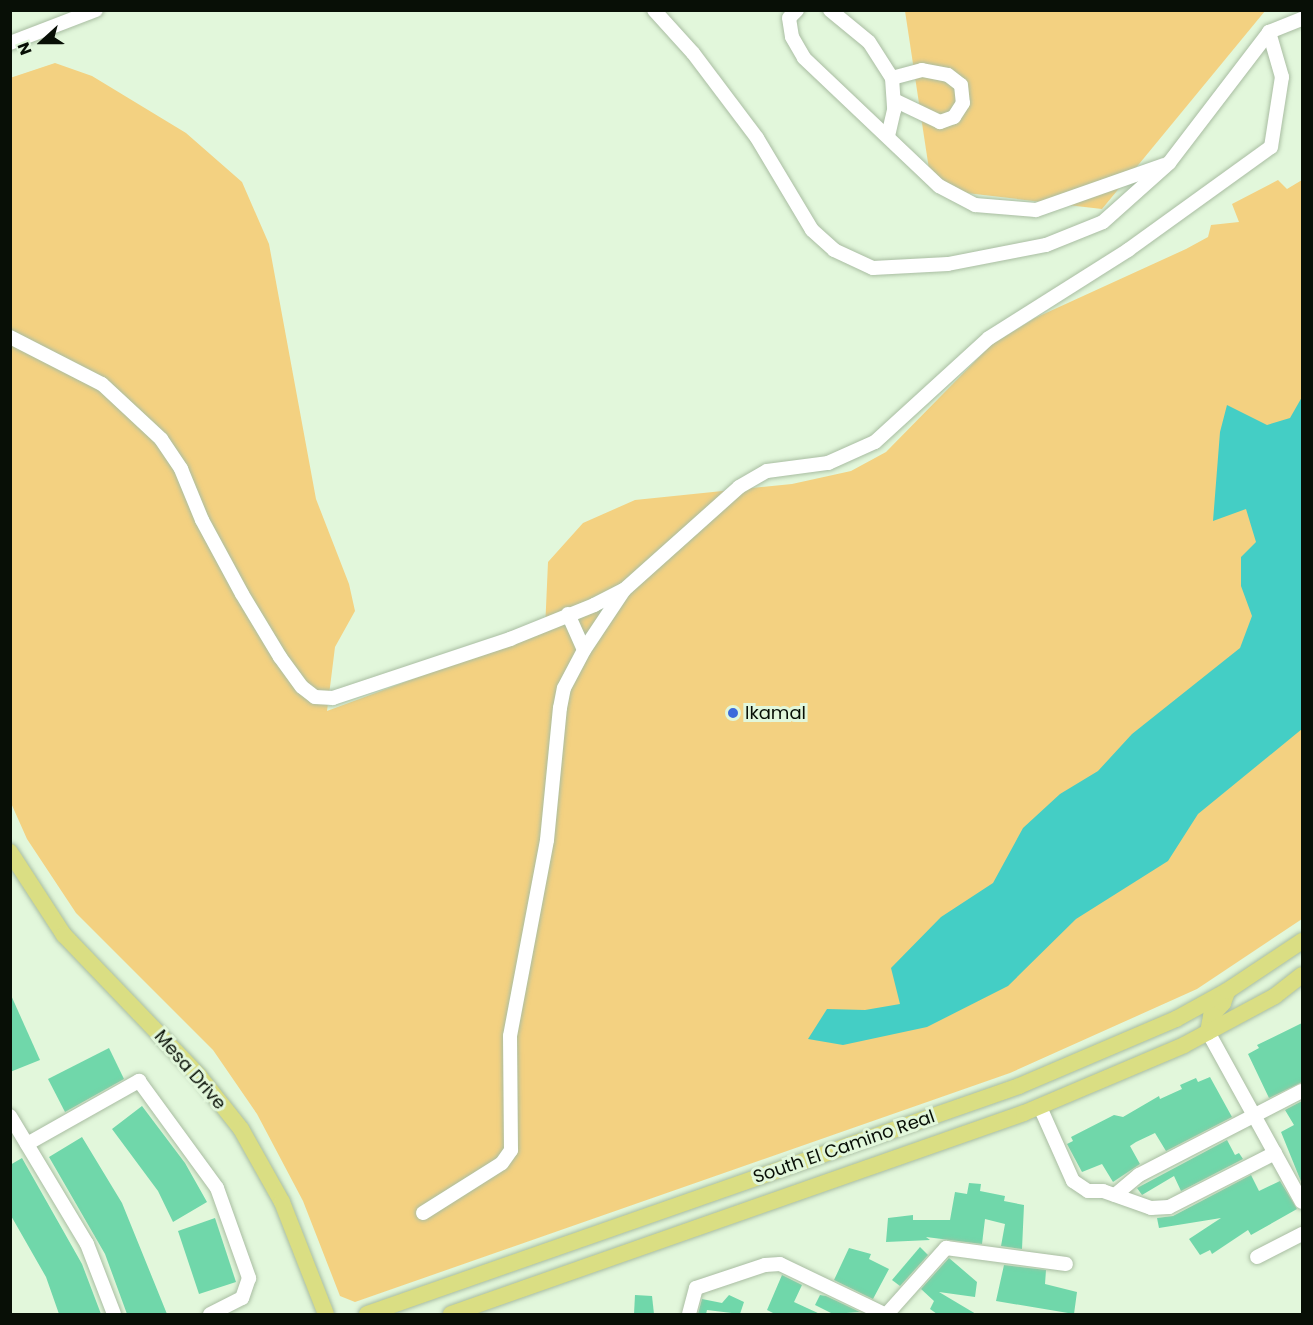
<!DOCTYPE html>
<style>
body{margin:0}
#map{position:relative;width:1313px;height:1325px;overflow:hidden;background:#e2f7db;font-family:Poppins,sans-serif}
div>[style]{position:absolute}
[style*='--x']{left:calc(var(--x)*1px);top:calc(var(--y)*1px);width:calc(var(--w)*1px);rotate:calc(var(--a)*1deg)}
.green>*{inset:0;background:#f3d181}
.water>*{inset:0;background:#44cec5}
.building>*{inset:0;background:#70d7aa}
.roads{filter:drop-shadow(0 0 2px #a9bda2) drop-shadow(0 0 2px #a9bda2)}
.minor>*{height:14px;margin:-7px;padding:0 7px;transform-origin:7px;border-radius:7px;background:#fff}
.major>*{height:16px;margin:-8px;padding:0 8px;transform-origin:8px;border-radius:8px;background:#dade83}
.dots>*{width:16px;height:16px;translate:-50% -50%;box-sizing:border-box;border:3px solid #e2f7db;border-radius:50%}
span{translate:-50% -50%;white-space:nowrap;text-align:center;line-height:1.15;-webkit-text-stroke:6px #e2f7db;paint-order:stroke}
.poi-label{font-size:18px;color:#080f06}
.left{translate:0 -50%;text-align:left}
.street-label{font-size:18px;color:#080f06}
.frame{position:absolute;inset:0;border:12px solid #080f06;pointer-events:none}
.north{position:absolute;left:12px;top:12px;width:60px;height:60px;-webkit-text-stroke:4px #e2f7db;paint-order:stroke;rotate:249deg;font-size:16px;font-weight:700;line-height:24px;text-align:center;color:#080f06}
.north::after{content:'';display:block;margin:auto;width:21px;height:27px;background:#080f06;clip-path:polygon(50% 0,100% 100%,50% 72%,0 100%)}
</style>
<div id="map">
<div class="green">
<i style="clip-path:polygon(905px 11px,1265px 11px,1102px 209px,932px 189px)"></i>
<i style="clip-path:polygon(55px 63px,92px 76px,186px 133px,242px 182px,269px 244px,316px 499px,349px 584px,355px 611px,335px 647px,327px 711px,545px 630px,548px 562px,583px 523px,635px 500px,792px 484px,851px 471px,886px 452px,991px 345px,1035px 318px,1186px 249px,1208px 237px,1211px 225px,1239px 222px,1232px 204px,1278px 180px,1287px 189px,1302px 180px,1302px 919px,1197px 989px,1010px 1073px,355px 1302px,340px 1296px,303px 1201px,257px 1114px,213px 1050px,76px 913px,27px 839px,11px 803px,10px 78px)"></i>
</div>
<div class="water">
<i style="clip-path:polygon(1302px 397px,1302px 729px,1198px 814px,1168px 861px,1076px 919px,1008px 986px,927px 1027px,843px 1045px,808px 1039px,827px 1009px,865px 1010px,900px 1004px,891px 968px,941px 917px,993px 883px,1023px 828px,1060px 794px,1098px 771px,1132px 734px,1240px 648px,1252px 616px,1241px 586px,1241px 557px,1256px 542px,1246px 509px,1213px 521px,1220px 432px,1227px 405px,1267px 425px,1290px 418px)"></i>
</div>
<div class="building">
<i style="clip-path:polygon(10px 993px,40px 1060px,10px 1072px)"></i>
<i style="clip-path:polygon(1302px 1023px,1302px 1082px,1269px 1098px,1248px 1054px,1259px 1048px,1257px 1045px)"></i>
<i style="clip-path:polygon(109px 1048px,124px 1079px,65px 1112px,48px 1079px)"></i>
<i style="clip-path:polygon(1210px 1077px,1232px 1117px,1166px 1151px,1155px 1133px,1136px 1142px,1130px 1146px,1140px 1164px,1113px 1182px,1102px 1164px,1082px 1172px,1067px 1144px,1073px 1141px,1071px 1137px,1114px 1115px,1123px 1117px,1159px 1096px,1160px 1099px,1182px 1089px,1180px 1085px,1196px 1078px,1198px 1082px)"></i>
<i style="clip-path:polygon(1302px 1101px,1302px 1184px,1281px 1132px,1294px 1125px,1285px 1110px)"></i>
<i style="clip-path:polygon(142px 1106px,185px 1163px,207px 1202px,173px 1222px,158px 1191px,112px 1129px)"></i>
<i style="clip-path:polygon(82px 1137px,122px 1203px,167px 1314px,127px 1314px,105px 1254px,49px 1157px)"></i>
<i style="clip-path:polygon(1227px 1140px,1235px 1155px,1239px 1153px,1243px 1159px,1181px 1191px,1174px 1176px,1142px 1195px,1137px 1188px)"></i>
<i style="clip-path:polygon(22px 1158px,82px 1264px,101px 1314px,59px 1314px,46px 1277px,10px 1214px,10px 1165px)"></i>
<i style="clip-path:polygon(1251px 1175px,1259px 1191px,1280px 1181px,1297px 1209px,1251px 1235px,1248px 1230px,1212px 1254px,1210px 1250px,1200px 1255px,1189px 1239px,1221px 1218px,1159px 1228px,1157px 1218px,1173px 1216px)"></i>
<i style="clip-path:polygon(969px 1183px,981px 1184px,980px 1191px,1005px 1196px,1004px 1201px,1024px 1205px,1022px 1249px,1001px 1246px,1005px 1224px,985px 1219px,982px 1244px,926px 1237px,930px 1240px,886px 1242px,888px 1218px,913px 1215px,913px 1220px,950px 1220px,955px 1192px,967px 1194px)"></i>
<i style="clip-path:polygon(215px 1218px,236px 1282px,199px 1294px,178px 1231px)"></i>
<i style="clip-path:polygon(920px 1247px,928px 1255px,900px 1286px,892px 1280px)"></i>
<i style="clip-path:polygon(849px 1248px,871px 1254px,869px 1259px,889px 1269px,873px 1299px,834px 1280px)"></i>
<i style="clip-path:polygon(949px 1258px,977px 1282px,975px 1297px,939px 1292px,976px 1314px,937px 1314px,930px 1309px,934px 1301px,921px 1289px)"></i>
<i style="clip-path:polygon(1004px 1265px,1046px 1270px,1045px 1284px,1077px 1292px,1074px 1314px,996px 1301px)"></i>
<i style="clip-path:polygon(782px 1275px,802px 1285px,794px 1302px,820px 1314px,775px 1314px,767px 1310px)"></i>
<i style="clip-path:polygon(635px 1295px,652px 1296px,654px 1314px,634px 1314px)"></i>
<i style="clip-path:polygon(729px 1295px,744px 1302px,740px 1314px,707px 1310px,706px 1314px,698px 1314px,702px 1299px,722px 1303px)"></i>
<i style="clip-path:polygon(820px 1295px,826px 1296px,860px 1312px,833px 1314px,815px 1305px)"></i>
</div>
<div class="roads">
<div class="minor">
<i style="--x:654;--y:10;--w:58;--a:47.8"></i>
<i style="--x:693;--y:53;--w:106;--a:53"></i>
<i style="--x:757;--y:138;--w:107;--a:59.1"></i>
<i style="--x:812;--y:230;--w:30;--a:42"></i>
<i style="--x:834;--y:250;--w:43;--a:24.8"></i>
<i style="--x:873;--y:268;--w:75;--a:-3.1"></i>
<i style="--x:948;--y:264;--w:100;--a:-11"></i>
<i style="--x:1046;--y:245;--w:61;--a:-22"></i>
<i style="--x:1103;--y:222;--w:89;--a:-41.8"></i>
<i style="--x:1169;--y:163;--w:165;--a:-52.6"></i>
<i style="--x:1269;--y:32;--w:35;--a:-22"></i>
<i style="--x:797;--y:10;--w:11;--a:135"></i>
<i style="--x:789;--y:18;--w:19;--a:81"></i>
<i style="--x:792;--y:37;--w:24;--a:60"></i>
<i style="--x:804;--y:58;--w:186;--a:43.5"></i>
<i style="--x:939;--y:186;--w:41;--a:27.8"></i>
<i style="--x:975;--y:205;--w:61;--a:4.7"></i>
<i style="--x:1036;--y:210;--w:136;--a:-19.4"></i>
<i style="--x:830;--y:10;--w:50;--a:39.4"></i>
<i style="--x:869;--y:42;--w:43;--a:57.4"></i>
<i style="--x:892;--y:78;--w:32;--a:86"></i>
<i style="--x:894;--y:110;--w:26;--a:103"></i>
<i style="--x:10;--y:43;--w:92;--a:-21"></i>
<i style="--x:892;--y:78;--w:31;--a:-15"></i>
<i style="--x:922;--y:70;--w:26;--a:11"></i>
<i style="--x:948;--y:75;--w:16;--a:38"></i>
<i style="--x:961;--y:85;--w:18;--a:84"></i>
<i style="--x:963;--y:103;--w:17;--a:123"></i>
<i style="--x:954;--y:117;--w:15;--a:160"></i>
<i style="--x:940;--y:122;--w:51;--a:-154.4"></i>
<i style="--x:10;--y:337;--w:103;--a:27.1"></i>
<i style="--x:102;--y:384;--w:81;--a:43"></i>
<i style="--x:161;--y:439;--w:36;--a:56"></i>
<i style="--x:181;--y:469;--w:55;--a:67.6"></i>
<i style="--x:202;--y:520;--w:84;--a:61.6"></i>
<i style="--x:242;--y:594;--w:74;--a:58.9"></i>
<i style="--x:280;--y:657;--w:37;--a:54"></i>
<i style="--x:302;--y:687;--w:16;--a:38"></i>
<i style="--x:315;--y:697;--w:18;--a:3"></i>
<i style="--x:333;--y:698;--w:187;--a:-18.4"></i>
<i style="--x:510;--y:639;--w:91;--a:-22"></i>
<i style="--x:594;--y:605;--w:34;--a:-27"></i>
<i style="--x:624;--y:590;--w:154;--a:-41.8"></i>
<i style="--x:739;--y:487;--w:32;--a:-30"></i>
<i style="--x:767;--y:471;--w:62;--a:-7.5"></i>
<i style="--x:828;--y:463;--w:51;--a:-24.1"></i>
<i style="--x:875;--y:442;--w:154;--a:-42.4"></i>
<i style="--x:989;--y:338;--w:165;--a:-32.3"></i>
<i style="--x:1128;--y:250;--w:176;--a:-35.8"></i>
<i style="--x:1271;--y:147;--w:71;--a:-81.1"></i>
<i style="--x:1282;--y:77;--w:47;--a:-106.1"></i>
<i style="--x:568;--y:614;--w:39;--a:66"></i>
<i style="--x:1208;--y:1032;--w:194;--a:61.1"></i>
<i style="--x:1040;--y:1107;--w:81;--a:66"></i>
<i style="--x:1073;--y:1181;--w:18;--a:34"></i>
<i style="--x:1088;--y:1191;--w:15;--a:0"></i>
<i style="--x:1103;--y:1191;--w:51;--a:19.5"></i>
<i style="--x:1151;--y:1208;--w:18;--a:-3"></i>
<i style="--x:1169;--y:1207;--w:119;--a:-27"></i>
<i style="--x:10;--y:1116;--w:149;--a:59"></i>
<i style="--x:87;--y:1244;--w:75;--a:68.9"></i>
<i style="--x:27;--y:1144;--w:129;--a:-29.4"></i>
<i style="--x:139;--y:1081;--w:132;--a:53.9"></i>
<i style="--x:217;--y:1188;--w:96;--a:70.4"></i>
<i style="--x:249;--y:1278;--w:21;--a:109"></i>
<i style="--x:242;--y:1298;--w:36;--a:153"></i>
<i style="--x:1115;--y:1195;--w:31;--a:-40"></i>
<i style="--x:1139;--y:1175;--w:183;--a:-27.3"></i>
<i style="--x:423;--y:1213;--w:93;--a:-32.3"></i>
<i style="--x:502;--y:1163;--w:16;--a:-55"></i>
<i style="--x:511;--y:1150;--w:114;--a:-90.5"></i>
<i style="--x:510;--y:1036;--w:199;--a:-79.3"></i>
<i style="--x:547;--y:840;--w:133;--a:-84.4"></i>
<i style="--x:560;--y:708;--w:20;--a:-79"></i>
<i style="--x:564;--y:688;--w:43;--a:-62.2"></i>
<i style="--x:584;--y:650;--w:72;--a:-56.3"></i>
<i style="--x:1257;--y:1257;--w:51;--a:-27.1"></i>
<i style="--x:689;--y:1314;--w:27;--a:-75"></i>
<i style="--x:696;--y:1288;--w:73;--a:-18.4"></i>
<i style="--x:765;--y:1265;--w:15;--a:-4"></i>
<i style="--x:780;--y:1264;--w:115;--a:25.7"></i>
<i style="--x:887;--y:1314;--w:89;--a:-48.2"></i>
<i style="--x:946;--y:1248;--w:121;--a:7.6"></i>
</div>
<div class="major">
<i style="--x:10;--y:852;--w:99;--a:57"></i>
<i style="--x:64;--y:935;--w:195;--a:46.2"></i>
<i style="--x:199;--y:1076;--w:68;--a:51.6"></i>
<i style="--x:241;--y:1129;--w:84;--a:60.7"></i>
<i style="--x:282;--y:1202;--w:120;--a:68.6"></i>
<i style="--x:1208;--y:1032;--w:16;--a:-79"></i>
<i style="--x:1211;--y:1016;--w:18;--a:-47"></i>
<i style="--x:1223;--y:1003;--w:12;--a:-70"></i>
<i style="--x:367;--y:1314;--w:691;--a:-19.27"></i>
<i style="--x:1019;--y:1086;--w:171;--a:-23.1"></i>
<i style="--x:1176;--y:1019;--w:58;--a:-28.8"></i>
<i style="--x:1227;--y:991;--w:90;--a:-33.7"></i>
<i style="--x:451;--y:1314;--w:607;--a:-19.33"></i>
<i style="--x:1024;--y:1113;--w:174;--a:-23"></i>
<i style="--x:1184;--y:1045;--w:103;--a:-28.3"></i>
<i style="--x:1275;--y:996;--w:34;--a:-38"></i>
</div>
</div>
<div class="dots">
<i style="left:733px;top:713px;background:#3c6adb"></i>
</div>
<div class="poi-label">
<span class="left" style="left:745px;top:713px">Ikamal</span>
</div>
<div class="street-label">
<span style="left:190px;top:1070px;rotate:49deg">Mesa Drive</span>
<span style="left:844px;top:1147px;rotate:-19deg">South El Camino Real</span>
</div>
<div class="frame"></div>
<div class="north">N</div>
</div>
